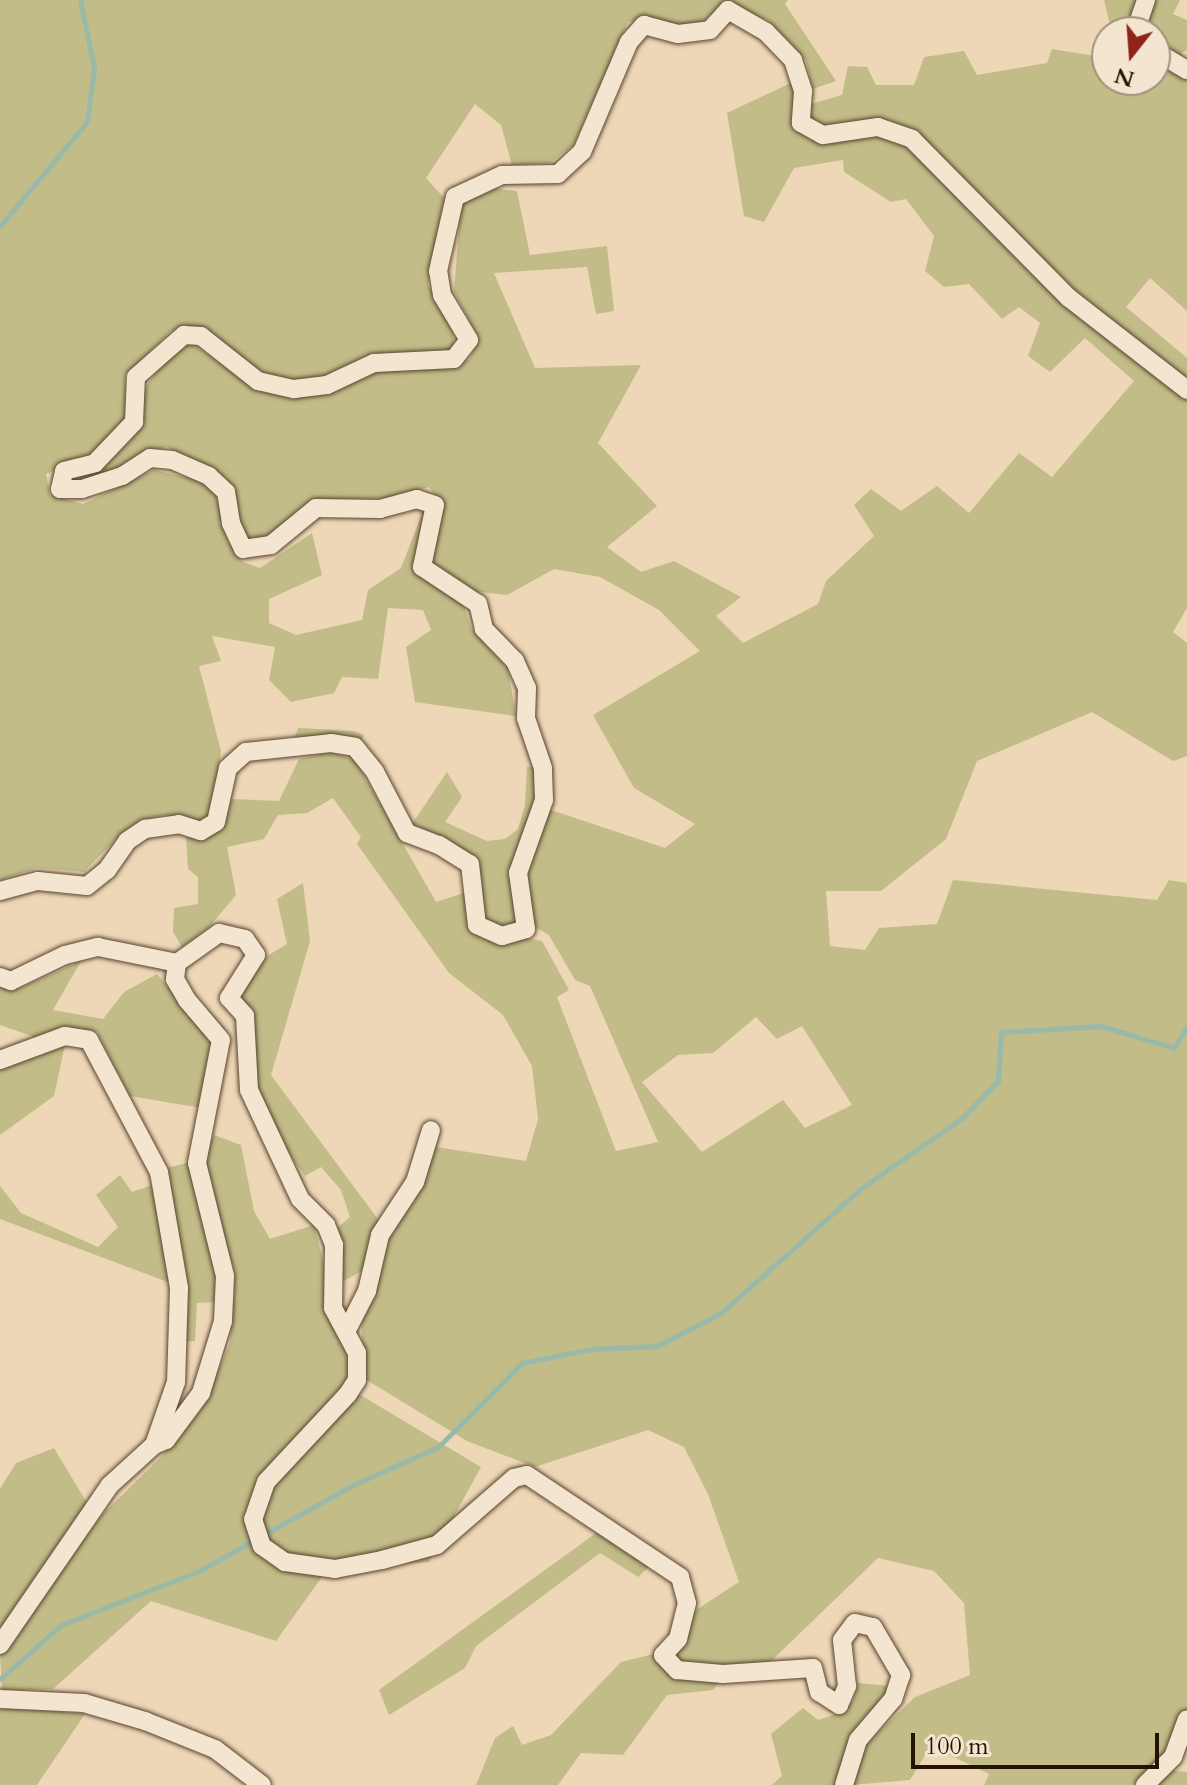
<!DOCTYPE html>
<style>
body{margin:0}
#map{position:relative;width:1187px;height:1785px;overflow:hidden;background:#eed7b6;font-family:Cardo,serif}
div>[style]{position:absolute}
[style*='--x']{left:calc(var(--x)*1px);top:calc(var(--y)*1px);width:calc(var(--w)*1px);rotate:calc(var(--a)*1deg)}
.green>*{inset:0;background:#c1bc88}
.stream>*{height:5px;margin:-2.5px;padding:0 2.5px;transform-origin:2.5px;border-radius:2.5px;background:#9abaa9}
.roads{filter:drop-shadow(0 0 2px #57432e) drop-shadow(0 0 2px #57432e)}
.street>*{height:18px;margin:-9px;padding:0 9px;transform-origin:9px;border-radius:9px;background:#f4e5d0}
span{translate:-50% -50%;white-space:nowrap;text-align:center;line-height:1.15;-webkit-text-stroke:6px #f4e5d0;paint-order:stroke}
.north{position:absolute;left:1091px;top:16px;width:80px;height:80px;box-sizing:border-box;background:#f4e5d0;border:2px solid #a1917d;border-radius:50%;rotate:197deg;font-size:22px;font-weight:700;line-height:32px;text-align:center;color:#251200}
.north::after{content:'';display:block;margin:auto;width:28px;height:36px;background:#8f2418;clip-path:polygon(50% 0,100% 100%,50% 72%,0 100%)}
.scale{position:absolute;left:911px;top:1733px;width:248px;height:36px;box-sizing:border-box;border:4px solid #251200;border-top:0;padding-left:10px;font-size:24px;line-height:28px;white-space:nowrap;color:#251200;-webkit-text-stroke:6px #f4e5d0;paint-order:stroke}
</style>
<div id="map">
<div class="green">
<i style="clip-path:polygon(0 0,788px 0,785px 4px,836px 81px,813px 89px,806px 60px,768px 20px,724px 4px,700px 23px,675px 28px,646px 18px,628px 22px,574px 144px,550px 163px,512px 165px,501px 125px,475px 104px,426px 178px,444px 198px,428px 285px,452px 326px,454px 343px,447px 355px,318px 382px,266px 378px,194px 328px,171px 331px,125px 375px,126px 416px,116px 431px,97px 453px,46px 474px,50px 495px,83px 504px,154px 470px,204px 481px,215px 492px,228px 542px,243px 562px,260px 568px,312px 533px,322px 575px,269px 599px,269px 623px,296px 635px,362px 620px,368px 590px,401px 568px,423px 511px,428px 516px,414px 570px,463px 603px,471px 628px,508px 669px,516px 716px,415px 702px,406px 647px,431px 630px,423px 610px,388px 608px,378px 679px,342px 677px,334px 693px,291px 702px,269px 680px,275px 647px,212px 636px,221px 661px,199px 666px,221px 751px,212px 815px,206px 822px,164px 815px,144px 819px,122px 833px,84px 872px,37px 868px,0 880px)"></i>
<i style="clip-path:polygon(1104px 0,1143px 0,1130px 32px,1107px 32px,1107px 80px,1155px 80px,1155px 58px,1187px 76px,1187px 311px,1150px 278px,1126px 307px,1187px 358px,1187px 386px,1071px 293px,915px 133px,823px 129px,809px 120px,811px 104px,842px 95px,848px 66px,867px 67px,876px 85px,914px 85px,924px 57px,964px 51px,977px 75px,1047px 63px,1052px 49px,1095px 56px,1110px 25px)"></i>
<i style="clip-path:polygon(1152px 0,1180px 0,1173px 14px,1187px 20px,1187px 50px,1181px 53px,1187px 66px,1155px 47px,1155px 32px,1139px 32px)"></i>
<i style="clip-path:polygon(evenodd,793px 82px,800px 125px,880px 133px,910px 144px,1187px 397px,1187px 608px,1173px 632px,1187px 643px,1187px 756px,1173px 761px,1092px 712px,977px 761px,946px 839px,881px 891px,826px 891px,830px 946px,865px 950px,879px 928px,937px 924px,953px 880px,1157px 900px,1169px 880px,1187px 883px,1187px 1710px,1166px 1751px,1133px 1785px,984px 1785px,989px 1774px,931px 1746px,910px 1780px,851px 1785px,866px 1744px,915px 1697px,970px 1675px,964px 1603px,934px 1571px,878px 1558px,769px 1663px,733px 1670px,675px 1663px,672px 1655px,696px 1610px,739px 1582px,708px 1494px,684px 1447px,648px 1430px,535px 1467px,467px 1441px,365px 1379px,361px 1320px,386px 1239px,414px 1202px,436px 1147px,526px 1161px,538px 1119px,532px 1066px,503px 1015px,449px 973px,357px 844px,361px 837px,333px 798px,307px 813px,278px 815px,264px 839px,227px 847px,236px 895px,209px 927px,182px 947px,173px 932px,174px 908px,198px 904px,198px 877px,188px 869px,186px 837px,209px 837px,223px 823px,232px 799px,279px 801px,299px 759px,331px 752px,355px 760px,436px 902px,464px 893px,469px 927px,542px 941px,569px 990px,557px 997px,616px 1151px,658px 1142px,590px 986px,575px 980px,549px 935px,530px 924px,522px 869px,545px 808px,665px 848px,695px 824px,634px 788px,593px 715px,700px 651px,659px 610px,600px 577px,554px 569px,507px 595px,462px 590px,427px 565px,440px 502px,429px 487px,389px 498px,313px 500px,265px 541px,247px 541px,218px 473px,167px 447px,148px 452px,126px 468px,66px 479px,105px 466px,128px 443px,142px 422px,142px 394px,151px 379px,169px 357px,191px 343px,257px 388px,375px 371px,451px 367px,470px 359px,478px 336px,454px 292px,461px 201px,492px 188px,517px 191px,530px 255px,607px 246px,614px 311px,596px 314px,587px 267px,494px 273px,535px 368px,641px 365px,598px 443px,657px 506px,607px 547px,641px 572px,674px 561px,741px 597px,716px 616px,743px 643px,818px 604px,826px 581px,874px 536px,854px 505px,871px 489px,901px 511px,937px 486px,969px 513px,1019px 453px,1052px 477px,1134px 381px,1085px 338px,1050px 372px,1028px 356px,1040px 323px,1019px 307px,1002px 319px,969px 284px,944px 287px,925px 271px,934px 236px,906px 199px,891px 202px,844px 172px,843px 160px,794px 168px,764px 222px,744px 216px,727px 113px,793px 82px,756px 1017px,777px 1039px,802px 1026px,852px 1105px,805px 1128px,783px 1100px,702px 1152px,642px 1082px,678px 1055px,713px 1053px,756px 1017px)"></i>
<i style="clip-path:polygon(298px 728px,354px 731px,364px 735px,360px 745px,294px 739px)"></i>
<i style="clip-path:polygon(527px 767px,538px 767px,538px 798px,518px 927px,502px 931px,480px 921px,473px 859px,410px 827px,447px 772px,462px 797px,445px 822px,487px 841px,505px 839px,518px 829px,525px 805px)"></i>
<i style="clip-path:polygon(303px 883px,310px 941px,271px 1075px,380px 1222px,362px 1271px,340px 1283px,337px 1228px,350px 1217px,341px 1190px,321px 1167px,305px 1176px,283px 1145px,256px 1082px,237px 996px,267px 956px,287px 944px,277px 899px)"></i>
<i style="clip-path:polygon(81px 961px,53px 1010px,103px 1019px,124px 992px,157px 974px,214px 1043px,201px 1108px,130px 1096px,97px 1032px,63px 1027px,43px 1040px,0 1025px,0 985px,18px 989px)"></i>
<i style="clip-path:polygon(66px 1040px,54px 1096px,0 1135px,0 1066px,43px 1054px)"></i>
<i style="clip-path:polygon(214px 1135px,241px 1145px,254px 1211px,270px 1239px,314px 1225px,348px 1360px,347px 1387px,481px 1467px,429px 1562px,327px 1570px,276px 1641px,151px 1601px,53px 1689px,2px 1690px,0 1655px,101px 1516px,162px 1456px,209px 1393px,230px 1343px,235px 1273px,201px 1162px)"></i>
<i style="clip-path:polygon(190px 1162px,220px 1278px,215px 1302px,197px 1303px,195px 1341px,180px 1342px,163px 1169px)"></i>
<i style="clip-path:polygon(120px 1175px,132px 1192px,155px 1184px,173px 1284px,0 1219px,0 1186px,21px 1213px,98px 1247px,118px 1227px,96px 1195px)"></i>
<i style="clip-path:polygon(54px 1448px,87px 1503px,0 1633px,0 1489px,16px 1463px)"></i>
<i style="clip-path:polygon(599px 1531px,652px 1564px,638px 1577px,600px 1553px,476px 1646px,465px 1668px,389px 1715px,379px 1690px)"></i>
<i style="clip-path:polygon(654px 1654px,720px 1681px,713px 1690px,667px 1695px,623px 1755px,581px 1753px,558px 1785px,476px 1785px,495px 1738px,513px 1726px,522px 1745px,551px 1735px,621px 1662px)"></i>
<i style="clip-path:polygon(858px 1683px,891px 1686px,838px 1785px,772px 1785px,782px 1776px,771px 1734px,803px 1708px,818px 1720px,836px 1714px,853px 1701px)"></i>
<i style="clip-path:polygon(0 1706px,85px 1714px,37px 1785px,0 1785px)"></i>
<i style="clip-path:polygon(1166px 1770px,1187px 1772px,1187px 1785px,1151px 1785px)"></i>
</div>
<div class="stream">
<i style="--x:0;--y:226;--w:136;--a:-50.1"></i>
<i style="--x:87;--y:122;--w:55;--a:-82.7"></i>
<i style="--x:94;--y:67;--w:68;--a:-101.8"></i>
<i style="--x:0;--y:1679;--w:81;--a:-41.5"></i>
<i style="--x:61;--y:1625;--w:148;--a:-21.4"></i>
<i style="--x:199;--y:1571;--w:176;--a:-29.2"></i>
<i style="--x:353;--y:1485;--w:93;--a:-24.1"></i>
<i style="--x:438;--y:1447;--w:119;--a:-45"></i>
<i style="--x:522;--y:1363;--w:70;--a:-11.5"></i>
<i style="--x:591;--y:1349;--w:66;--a:-2.6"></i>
<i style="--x:657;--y:1346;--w:72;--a:-27.3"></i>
<i style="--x:721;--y:1313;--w:186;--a:-41.7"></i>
<i style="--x:860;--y:1189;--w:124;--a:-34.8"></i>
<i style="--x:962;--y:1118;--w:52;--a:-45.8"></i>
<i style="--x:998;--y:1081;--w:49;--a:-86.5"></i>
<i style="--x:1001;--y:1032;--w:100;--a:-3.4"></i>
<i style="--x:1101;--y:1026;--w:76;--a:16.8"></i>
<i style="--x:1174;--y:1048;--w:26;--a:-59"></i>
</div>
<div class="roads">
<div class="street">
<i style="--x:1135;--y:32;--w:34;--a:-71"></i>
<i style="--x:1155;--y:51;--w:37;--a:31"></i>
<i style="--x:0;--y:891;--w:39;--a:-15"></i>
<i style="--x:38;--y:881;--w:49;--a:5.8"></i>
<i style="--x:87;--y:886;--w:26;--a:-39"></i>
<i style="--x:107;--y:870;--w:35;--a:-55"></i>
<i style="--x:127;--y:841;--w:22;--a:-34"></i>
<i style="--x:145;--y:829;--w:34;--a:-8"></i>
<i style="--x:179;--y:824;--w:23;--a:18"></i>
<i style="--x:201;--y:831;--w:17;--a:-31"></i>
<i style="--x:216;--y:822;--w:55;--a:-77.5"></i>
<i style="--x:228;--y:768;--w:24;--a:-42"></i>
<i style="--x:246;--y:752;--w:85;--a:-6"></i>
<i style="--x:331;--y:743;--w:24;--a:9"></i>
<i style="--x:355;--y:747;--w:32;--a:51"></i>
<i style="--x:375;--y:772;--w:69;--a:62.3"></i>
<i style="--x:407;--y:833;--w:34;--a:21"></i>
<i style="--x:439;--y:845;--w:36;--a:32"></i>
<i style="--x:470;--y:864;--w:61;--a:83.5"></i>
<i style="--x:477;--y:925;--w:27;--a:24"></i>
<i style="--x:502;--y:936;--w:25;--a:-16"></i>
<i style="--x:526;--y:929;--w:57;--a:-98.1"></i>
<i style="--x:518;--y:873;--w:77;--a:-70.4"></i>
<i style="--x:544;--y:800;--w:32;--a:-92"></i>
<i style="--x:543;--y:768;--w:53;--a:-108.8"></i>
<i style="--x:526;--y:718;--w:30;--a:-88"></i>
<i style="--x:527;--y:688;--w:30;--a:-114"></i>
<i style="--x:515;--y:661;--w:45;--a:-134.1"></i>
<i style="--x:484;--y:629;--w:26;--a:-103"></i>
<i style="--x:478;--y:604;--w:67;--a:-146.5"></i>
<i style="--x:422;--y:567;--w:63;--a:-78.2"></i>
<i style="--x:435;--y:505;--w:19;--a:-162"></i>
<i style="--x:417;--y:499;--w:38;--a:165"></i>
<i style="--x:380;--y:509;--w:64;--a:-179.1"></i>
<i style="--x:316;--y:508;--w:58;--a:140.6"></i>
<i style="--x:271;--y:545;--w:28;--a:172"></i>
<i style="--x:243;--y:549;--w:29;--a:-115"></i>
<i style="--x:231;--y:523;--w:31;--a:-99"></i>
<i style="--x:226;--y:492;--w:23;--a:-137"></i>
<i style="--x:209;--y:476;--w:40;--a:-156.6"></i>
<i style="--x:172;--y:460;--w:22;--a:-175"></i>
<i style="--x:150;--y:458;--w:33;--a:147"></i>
<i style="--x:122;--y:476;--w:42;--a:162"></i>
<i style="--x:82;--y:489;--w:22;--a:180"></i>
<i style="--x:60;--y:489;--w:18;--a:-77"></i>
<i style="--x:64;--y:471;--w:32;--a:-14"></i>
<i style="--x:95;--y:463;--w:57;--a:-46.4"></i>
<i style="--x:134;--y:422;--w:45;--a:-87.5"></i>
<i style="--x:136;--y:377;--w:64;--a:-41.2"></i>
<i style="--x:184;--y:335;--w:17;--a:3"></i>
<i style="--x:201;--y:336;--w:73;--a:38.3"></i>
<i style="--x:258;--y:381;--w:37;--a:13"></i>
<i style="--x:294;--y:389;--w:33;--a:-7"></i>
<i style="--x:327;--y:385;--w:52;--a:-25.1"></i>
<i style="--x:374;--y:363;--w:80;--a:-2.9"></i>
<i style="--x:454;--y:359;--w:24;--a:-52"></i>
<i style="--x:469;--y:340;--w:52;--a:-121"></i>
<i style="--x:442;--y:295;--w:24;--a:-99"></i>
<i style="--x:438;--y:271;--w:76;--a:-77.1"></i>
<i style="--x:455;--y:197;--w:52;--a:-25.1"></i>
<i style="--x:502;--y:175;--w:56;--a:-1"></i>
<i style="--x:558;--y:174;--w:33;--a:-43"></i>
<i style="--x:582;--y:152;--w:120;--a:-66.9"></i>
<i style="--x:629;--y:42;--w:23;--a:-49"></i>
<i style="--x:644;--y:25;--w:35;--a:15"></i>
<i style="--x:678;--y:34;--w:32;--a:-7"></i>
<i style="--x:710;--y:30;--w:27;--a:-48"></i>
<i style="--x:728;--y:10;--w:44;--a:30.1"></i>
<i style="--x:766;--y:32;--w:39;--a:46"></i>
<i style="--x:793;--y:60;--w:33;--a:72"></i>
<i style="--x:803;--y:91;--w:32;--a:94"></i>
<i style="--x:801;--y:123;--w:25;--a:29"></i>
<i style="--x:823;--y:135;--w:56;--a:-8.3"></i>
<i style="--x:878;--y:127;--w:36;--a:19"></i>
<i style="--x:912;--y:139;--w:223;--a:45.4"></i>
<i style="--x:1069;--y:298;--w:150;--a:37.9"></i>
<i style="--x:0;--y:977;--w:12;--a:20"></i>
<i style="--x:11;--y:981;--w:60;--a:-25.7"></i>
<i style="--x:65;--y:955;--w:34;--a:-14"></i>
<i style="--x:98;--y:947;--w:81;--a:11.4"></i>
<i style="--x:177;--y:963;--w:52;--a:-35.5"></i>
<i style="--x:219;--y:933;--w:27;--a:13"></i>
<i style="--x:245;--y:939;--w:19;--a:55"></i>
<i style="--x:256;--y:955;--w:51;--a:122.1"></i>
<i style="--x:229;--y:998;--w:24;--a:48"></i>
<i style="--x:245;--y:1016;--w:74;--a:86.9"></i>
<i style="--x:249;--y:1090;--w:120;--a:64.9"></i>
<i style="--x:300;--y:1199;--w:37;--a:45"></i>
<i style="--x:326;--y:1225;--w:22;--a:68"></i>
<i style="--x:334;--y:1245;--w:63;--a:90.9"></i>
<i style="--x:333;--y:1308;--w:51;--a:61.9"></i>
<i style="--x:357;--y:1353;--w:27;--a:90"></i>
<i style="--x:357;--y:1380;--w:17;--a:123"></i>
<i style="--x:348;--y:1394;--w:120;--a:133"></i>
<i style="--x:266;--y:1482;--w:39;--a:109"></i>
<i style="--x:253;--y:1519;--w:28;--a:72"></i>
<i style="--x:262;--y:1546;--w:28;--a:35"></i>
<i style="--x:285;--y:1562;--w:50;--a:8"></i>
<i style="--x:335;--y:1569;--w:48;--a:-10.8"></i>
<i style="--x:382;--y:1560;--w:57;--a:-15.3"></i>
<i style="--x:437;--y:1545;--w:102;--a:-41"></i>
<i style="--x:514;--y:1478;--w:13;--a:-13"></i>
<i style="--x:527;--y:1475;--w:184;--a:33.7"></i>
<i style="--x:680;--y:1577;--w:27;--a:75"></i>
<i style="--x:687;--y:1603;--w:37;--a:104"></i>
<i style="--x:678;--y:1639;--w:22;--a:133"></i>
<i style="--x:663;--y:1655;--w:21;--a:47"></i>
<i style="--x:677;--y:1670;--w:46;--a:5"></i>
<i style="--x:723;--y:1674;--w:90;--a:-3.8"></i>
<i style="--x:813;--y:1668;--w:25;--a:76"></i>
<i style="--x:819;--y:1692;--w:24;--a:33"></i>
<i style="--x:839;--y:1705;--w:21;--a:-67"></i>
<i style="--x:847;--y:1686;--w:46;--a:-96.2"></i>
<i style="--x:842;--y:1640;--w:21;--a:-53"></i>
<i style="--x:855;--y:1623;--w:18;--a:13"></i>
<i style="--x:873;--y:1627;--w:56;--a:59.7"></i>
<i style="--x:901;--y:1675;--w:25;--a:108"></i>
<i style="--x:893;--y:1699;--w:54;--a:130.5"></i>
<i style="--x:858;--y:1740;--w:47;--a:107.3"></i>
<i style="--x:0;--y:1060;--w:69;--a:-20.3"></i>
<i style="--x:65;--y:1036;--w:24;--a:9"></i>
<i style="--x:89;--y:1040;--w:149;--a:62.1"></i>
<i style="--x:159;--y:1172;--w:118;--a:80.2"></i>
<i style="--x:179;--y:1288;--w:94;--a:91.8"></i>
<i style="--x:176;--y:1382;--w:67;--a:109.2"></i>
<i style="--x:154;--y:1445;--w:13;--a:-23"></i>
<i style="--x:166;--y:1440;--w:59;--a:-53.3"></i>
<i style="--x:201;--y:1393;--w:75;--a:-73"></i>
<i style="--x:223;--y:1321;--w:45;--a:-87.5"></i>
<i style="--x:225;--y:1276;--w:116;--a:-103.9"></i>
<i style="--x:197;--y:1163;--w:125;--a:-79"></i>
<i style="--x:221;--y:1040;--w:52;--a:-130.4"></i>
<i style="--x:187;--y:1000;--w:24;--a:-120"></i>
<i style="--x:175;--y:979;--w:16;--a:-83"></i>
<i style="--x:348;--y:1328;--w:42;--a:-62.8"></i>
<i style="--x:367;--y:1291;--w:57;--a:-76.9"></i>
<i style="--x:380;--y:1235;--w:64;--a:-56.6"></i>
<i style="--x:415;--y:1182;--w:54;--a:-72.9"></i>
<i style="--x:0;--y:1645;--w:194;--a:-55.5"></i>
<i style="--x:110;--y:1485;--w:59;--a:-42.3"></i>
<i style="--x:0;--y:1699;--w:84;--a:2.7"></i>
<i style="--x:84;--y:1703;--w:64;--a:16.4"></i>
<i style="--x:145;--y:1721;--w:75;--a:21.8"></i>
<i style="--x:215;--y:1749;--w:59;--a:37.5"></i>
<i style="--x:1145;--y:1785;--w:40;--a:-45"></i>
<i style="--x:1173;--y:1757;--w:40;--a:-69.8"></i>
</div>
</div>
<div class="north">N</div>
<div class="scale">100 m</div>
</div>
